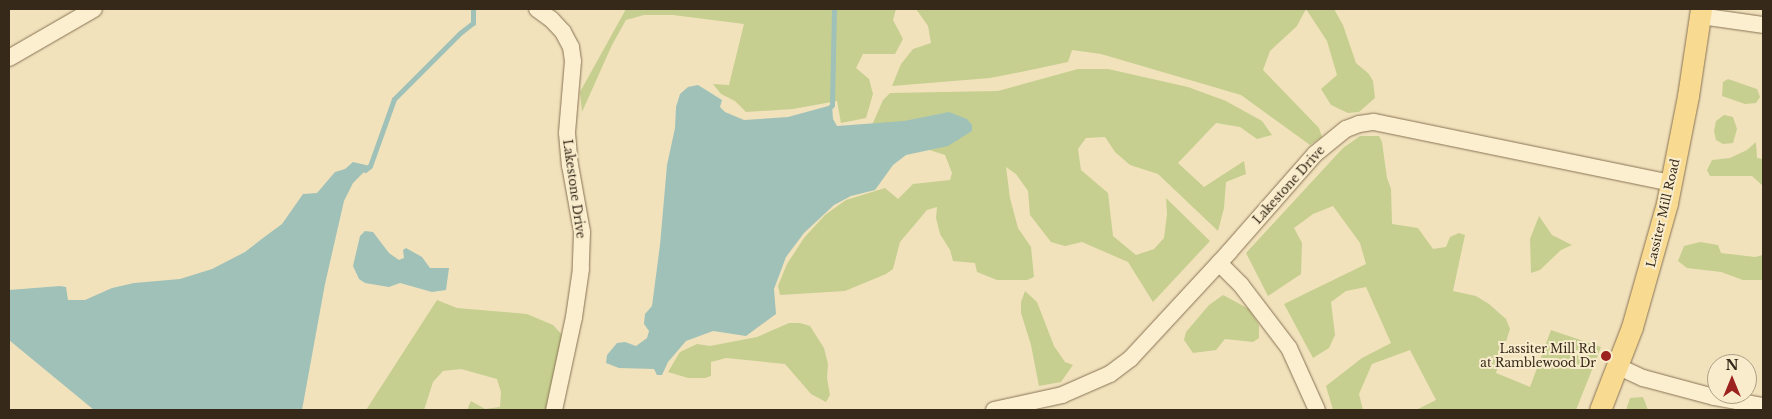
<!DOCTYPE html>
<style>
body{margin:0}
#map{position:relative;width:1772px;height:419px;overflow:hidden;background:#f1e2bc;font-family:"Libre Baskerville",serif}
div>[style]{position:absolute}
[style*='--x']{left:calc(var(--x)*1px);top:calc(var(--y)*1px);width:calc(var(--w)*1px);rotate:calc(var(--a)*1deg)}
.green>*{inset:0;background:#c6cf8f}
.water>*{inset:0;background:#a0c1b8}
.stream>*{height:5px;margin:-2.5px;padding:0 2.5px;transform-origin:2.5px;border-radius:2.5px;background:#a0c1b8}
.roads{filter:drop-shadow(0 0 1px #897254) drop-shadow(0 0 1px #897254)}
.minor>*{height:16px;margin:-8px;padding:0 8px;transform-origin:8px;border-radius:8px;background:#fbefcf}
.major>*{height:21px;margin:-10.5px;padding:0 10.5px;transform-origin:10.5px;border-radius:10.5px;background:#f8da90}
.dots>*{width:14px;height:14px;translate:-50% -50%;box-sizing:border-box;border:2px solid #f8eccc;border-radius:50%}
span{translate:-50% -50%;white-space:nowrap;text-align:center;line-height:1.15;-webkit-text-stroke:4px #f8eccc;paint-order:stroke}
.street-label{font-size:12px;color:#37291a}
.poi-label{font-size:12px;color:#37291a}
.right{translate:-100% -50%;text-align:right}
.frame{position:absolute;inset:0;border:10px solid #37291a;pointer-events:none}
.north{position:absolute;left:1707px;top:354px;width:50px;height:50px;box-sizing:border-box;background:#f8eccc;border:1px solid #ab9e85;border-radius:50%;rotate:0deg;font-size:14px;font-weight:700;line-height:20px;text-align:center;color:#37291a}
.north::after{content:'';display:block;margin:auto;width:18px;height:22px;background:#9c2220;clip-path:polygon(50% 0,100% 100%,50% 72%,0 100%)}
</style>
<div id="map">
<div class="green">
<i style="clip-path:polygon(626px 9px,896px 9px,893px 20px,903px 39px,895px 54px,863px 54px,856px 68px,869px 79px,873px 94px,866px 118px,841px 123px,837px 101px,793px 109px,746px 112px,735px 101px,721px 94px,713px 84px,729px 85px,744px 24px,673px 15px,644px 15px,626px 20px,612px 45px,582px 112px,580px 92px)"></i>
<i style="clip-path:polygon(916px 9px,1334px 9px,1343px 25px,1356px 63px,1369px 74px,1373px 81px,1375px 98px,1359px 112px,1348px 113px,1331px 105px,1321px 89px,1337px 75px,1327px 41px,1306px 9px,1297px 26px,1270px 51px,1263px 70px,1319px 128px,1322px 137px,1310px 145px,1241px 95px,1101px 54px,1072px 50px,1068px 62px,1021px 72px,990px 78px,892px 86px,901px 64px,913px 49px,931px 43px,928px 26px)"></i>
<i style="clip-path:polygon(1078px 69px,1108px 69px,1188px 87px,1226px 101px,1262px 121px,1272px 135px,1257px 139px,1240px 127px,1216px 123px,1178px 163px,1204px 187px,1244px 161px,1246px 174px,1226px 182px,1224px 208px,1218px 231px,1158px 174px,1130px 165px,1115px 152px,1105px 137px,1086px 138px,1078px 149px,1081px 170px,1108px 193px,1113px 236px,1136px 255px,1154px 249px,1164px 238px,1167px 214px,1166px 198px,1210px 241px,1153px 302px,1128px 262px,1082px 242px,1065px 246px,1051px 242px,1030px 215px,1028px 191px,1016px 174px,1006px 167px,1010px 198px,1018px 228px,1031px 247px,1034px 277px,1027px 280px,997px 280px,977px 272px,975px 263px,953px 261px,950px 250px,940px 234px,936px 218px,937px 207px,927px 210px,900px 242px,893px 269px,886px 274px,845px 291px,780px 295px,778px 286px,787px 264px,804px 238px,825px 215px,846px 200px,885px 188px,898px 199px,913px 184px,950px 180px,952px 173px,945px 155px,917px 146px,872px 125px,883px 100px,890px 93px,998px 91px)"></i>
<i style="clip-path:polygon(1728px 79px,1757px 89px,1760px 97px,1756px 103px,1745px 104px,1722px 96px,1723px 82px)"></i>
<i style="clip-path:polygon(1724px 115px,1733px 117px,1737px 129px,1733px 143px,1723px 144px,1716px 140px,1714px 131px,1716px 121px)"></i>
<i style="clip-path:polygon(1360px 136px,1379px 136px,1382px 142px,1387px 178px,1391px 189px,1392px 224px,1418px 228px,1433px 249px,1446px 247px,1450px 237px,1459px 233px,1465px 235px,1453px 291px,1476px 296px,1489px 304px,1506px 319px,1510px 329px,1496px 373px,1530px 387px,1551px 330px,1601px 347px,1576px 410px,1416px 410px,1436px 400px,1410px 350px,1372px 364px,1359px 394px,1363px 410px,1333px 410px,1326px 386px,1362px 358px,1391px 343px,1366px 287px,1346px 291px,1331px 302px,1335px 335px,1329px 348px,1313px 358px,1284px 304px,1366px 264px,1360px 243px,1333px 206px,1313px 214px,1294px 228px,1302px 243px,1301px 274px,1268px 296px,1246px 253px,1343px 148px)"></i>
<i style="clip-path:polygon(1756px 142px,1757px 158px,1763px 159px,1763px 186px,1752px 176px,1710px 176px,1707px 170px,1712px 160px,1730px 158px,1747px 150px)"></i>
<i style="clip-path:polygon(1539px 216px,1552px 235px,1572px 245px,1561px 250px,1540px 270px,1531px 273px,1530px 239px)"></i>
<i style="clip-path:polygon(1700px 242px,1718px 245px,1721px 253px,1755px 257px,1763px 255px,1763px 280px,1743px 280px,1721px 272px,1687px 268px,1678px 261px,1684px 246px)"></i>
<i style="clip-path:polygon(1025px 291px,1037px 302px,1054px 346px,1065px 362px,1073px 365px,1061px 382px,1039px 386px,1031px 345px,1021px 313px,1021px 302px)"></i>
<i style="clip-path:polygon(1223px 295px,1249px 309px,1259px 325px,1259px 338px,1253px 342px,1225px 339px,1216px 350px,1193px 353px,1184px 340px,1186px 332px,1209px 305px)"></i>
<i style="clip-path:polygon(437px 300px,457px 308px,527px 314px,553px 325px,564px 337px,549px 410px,467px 410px,471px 401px,485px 409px,500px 407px,501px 392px,497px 379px,461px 369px,443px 371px,433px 382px,424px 410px,366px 410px)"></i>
<i style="clip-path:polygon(789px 323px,800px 323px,810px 326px,824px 348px,828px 364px,827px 378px,830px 395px,826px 402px,811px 394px,785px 364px,726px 358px,711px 362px,711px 376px,705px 378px,688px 378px,668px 372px,680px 352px,697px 344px,710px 346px,757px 337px)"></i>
<i style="clip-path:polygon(1643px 397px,1648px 410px,1626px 410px,1630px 398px)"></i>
</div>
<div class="water">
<i style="clip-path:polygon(698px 85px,722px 100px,720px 107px,725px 112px,744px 120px,788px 117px,832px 105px,833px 119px,837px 126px,904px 121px,949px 112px,967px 119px,972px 125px,972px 131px,948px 146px,906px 155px,893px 165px,875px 190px,851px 196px,834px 205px,804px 233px,786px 257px,774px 289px,776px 314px,746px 336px,713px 331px,686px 341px,668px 362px,662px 375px,657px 375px,654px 369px,619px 368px,606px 363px,607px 355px,617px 343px,625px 342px,636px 346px,647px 338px,649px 331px,644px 324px,645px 314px,652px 306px,660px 245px,667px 165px,675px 128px,676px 107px,680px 94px,688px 87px)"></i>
<i style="clip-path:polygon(353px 162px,370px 166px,353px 183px,344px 201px,325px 284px,302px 410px,94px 410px,9px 340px,9px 290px,60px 286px,66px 287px,68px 300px,85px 300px,112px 288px,134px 283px,180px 279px,212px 269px,245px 252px,263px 238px,282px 224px,303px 194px,317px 193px,335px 172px,345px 169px)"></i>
<i style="clip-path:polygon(365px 231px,373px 232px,389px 253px,399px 260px,404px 258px,403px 250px,406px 248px,422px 257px,430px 268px,449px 268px,446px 290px,432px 292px,400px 283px,389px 287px,365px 283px,359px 279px,353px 266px,360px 236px)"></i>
</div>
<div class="stream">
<i style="--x:829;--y:108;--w:4;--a:-45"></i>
<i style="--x:832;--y:105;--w:96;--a:-88.8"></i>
<i style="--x:365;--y:170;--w:6;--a:-39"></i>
<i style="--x:370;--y:166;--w:71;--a:-70.3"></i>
<i style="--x:394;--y:99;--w:93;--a:-45"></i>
<i style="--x:460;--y:33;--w:16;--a:-38"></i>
<i style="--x:473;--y:23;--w:14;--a:-90"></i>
</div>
<div class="roads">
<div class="minor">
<i style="--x:537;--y:9;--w:17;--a:36"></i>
<i style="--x:551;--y:19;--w:18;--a:47"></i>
<i style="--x:563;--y:32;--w:17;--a:62"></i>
<i style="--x:571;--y:47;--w:14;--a:82"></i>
<i style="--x:573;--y:61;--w:72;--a:94.8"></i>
<i style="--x:567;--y:133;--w:32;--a:85"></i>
<i style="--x:570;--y:165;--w:68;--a:79.8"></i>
<i style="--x:582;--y:232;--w:37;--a:92"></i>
<i style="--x:581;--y:269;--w:49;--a:98.3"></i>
<i style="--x:574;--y:317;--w:95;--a:102.1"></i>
<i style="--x:1700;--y:16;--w:64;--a:8.1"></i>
<i style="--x:9;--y:58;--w:98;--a:-30"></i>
<i style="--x:1219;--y:263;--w:31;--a:45"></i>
<i style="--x:1241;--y:285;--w:79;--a:52.7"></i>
<i style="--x:1289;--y:348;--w:68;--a:65.7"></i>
<i style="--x:1617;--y:366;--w:29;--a:25"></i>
<i style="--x:1643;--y:378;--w:73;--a:15"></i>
<i style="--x:1714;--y:397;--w:50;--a:10.4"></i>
<i style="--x:994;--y:410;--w:70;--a:-12.4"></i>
<i style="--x:1062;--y:395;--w:52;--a:-23.6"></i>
<i style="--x:1110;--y:374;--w:26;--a:-37"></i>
<i style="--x:1131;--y:358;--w:144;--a:-47.2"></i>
<i style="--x:1229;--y:252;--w:130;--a:-48.7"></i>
<i style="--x:1315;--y:154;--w:40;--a:-39"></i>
<i style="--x:1346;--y:129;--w:14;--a:-21"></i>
<i style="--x:1359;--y:124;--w:15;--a:-8"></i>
<i style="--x:1374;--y:122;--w:304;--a:11.6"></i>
</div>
<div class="major">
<i style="--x:1600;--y:410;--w:89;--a:-68.9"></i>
<i style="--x:1632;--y:327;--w:129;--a:-74.2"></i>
<i style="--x:1667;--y:203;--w:109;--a:-78.9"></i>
<i style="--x:1688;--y:96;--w:88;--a:-81.5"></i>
</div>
</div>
<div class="dots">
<i style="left:1606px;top:356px;background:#9c2220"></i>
</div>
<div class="street-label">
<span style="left:1289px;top:185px;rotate:-48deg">Lakestone Drive</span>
<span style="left:574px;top:189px;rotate:82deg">Lakestone Drive</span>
<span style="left:1663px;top:213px;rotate:-77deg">Lassiter Mill Road</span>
</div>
<div class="poi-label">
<span class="right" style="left:1596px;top:356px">Lassiter Mill Rd<br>at Ramblewood Dr</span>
</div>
<div class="frame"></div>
<div class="north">N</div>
</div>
